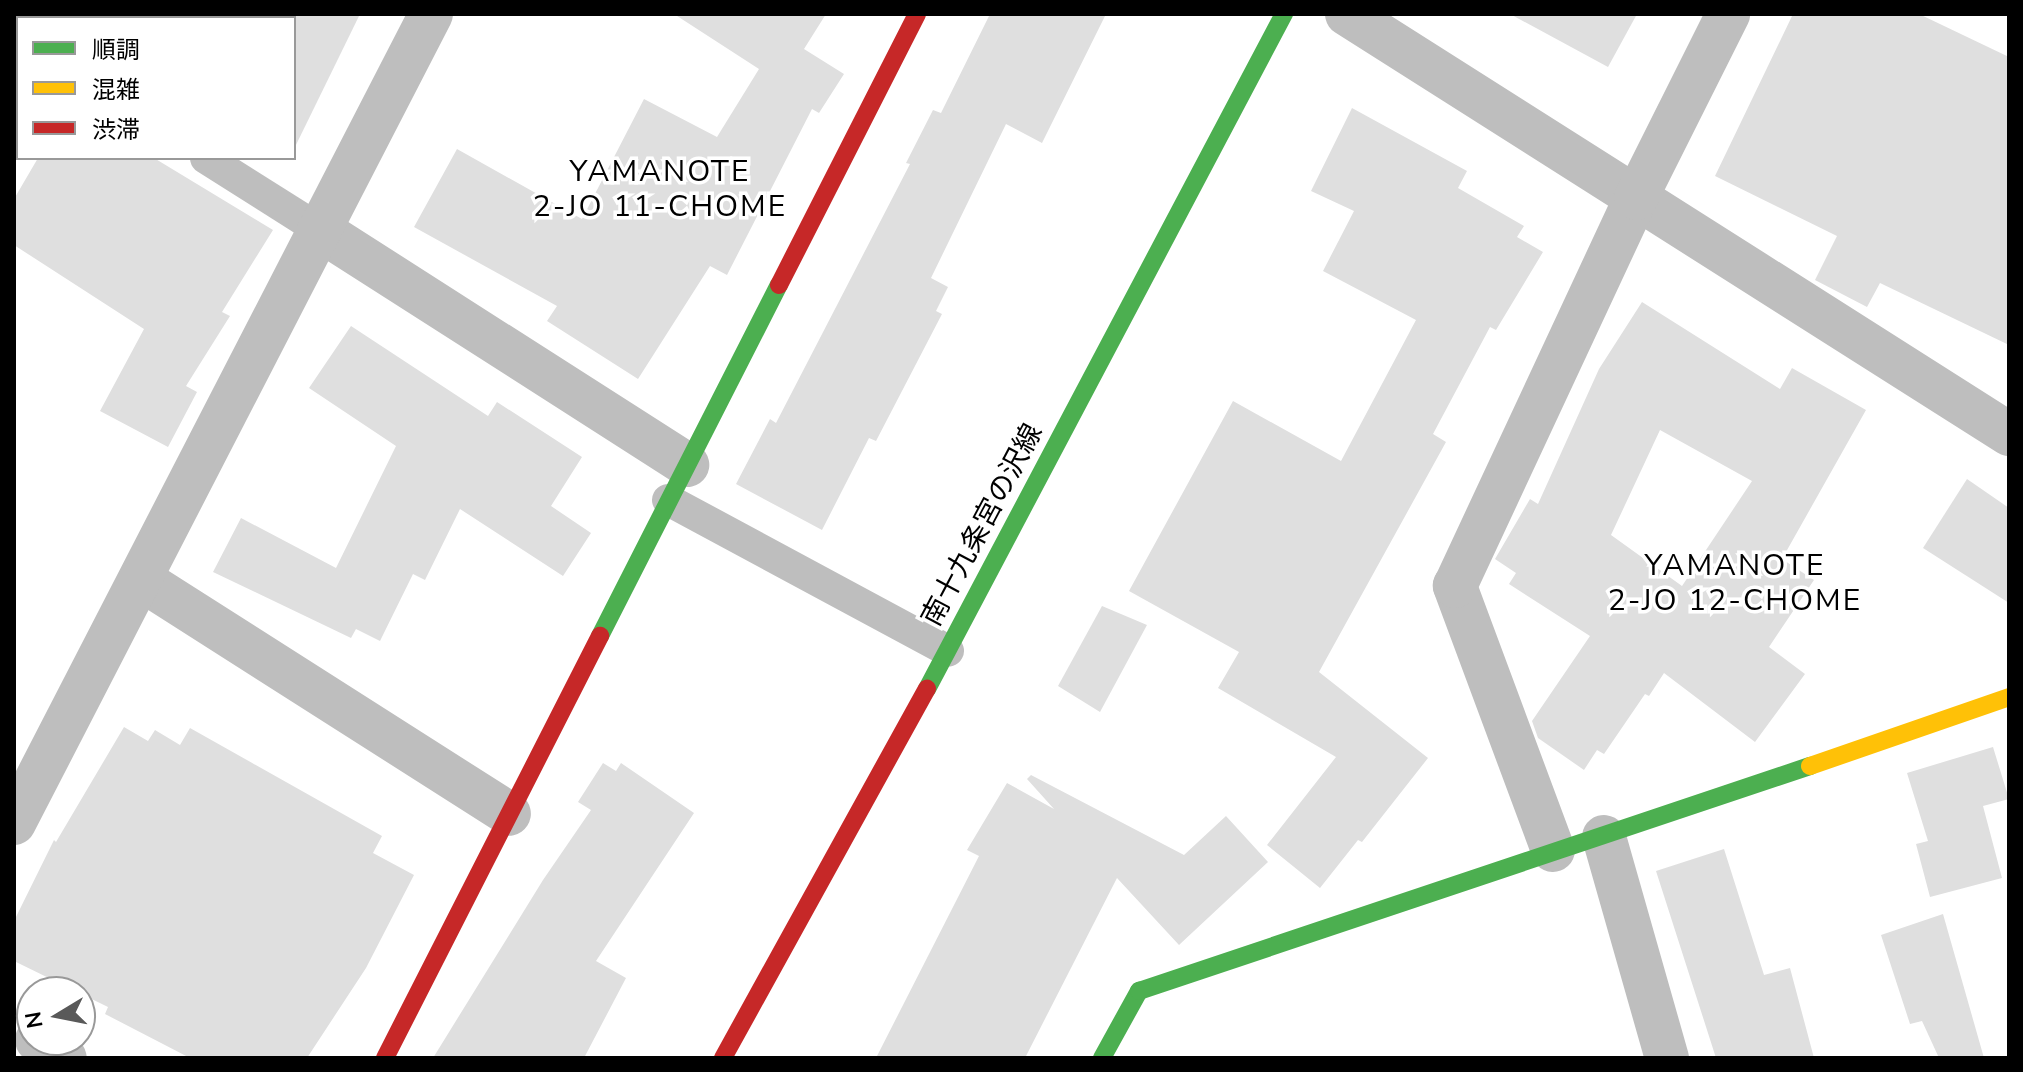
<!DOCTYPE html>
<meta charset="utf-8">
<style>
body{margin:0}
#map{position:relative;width:2023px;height:1072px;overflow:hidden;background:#fff;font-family:"Nunito Sans","Noto Sans JP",sans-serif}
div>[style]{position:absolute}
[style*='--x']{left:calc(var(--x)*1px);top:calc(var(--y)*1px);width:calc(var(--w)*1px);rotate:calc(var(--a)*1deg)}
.building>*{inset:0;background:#dfdfdf}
.lane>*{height:32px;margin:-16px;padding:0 16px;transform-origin:16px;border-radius:16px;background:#bebebe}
.street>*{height:44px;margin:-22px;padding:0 22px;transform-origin:22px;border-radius:22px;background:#bebebe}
.fast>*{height:18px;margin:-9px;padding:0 9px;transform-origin:9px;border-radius:9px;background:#4caf50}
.slow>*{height:18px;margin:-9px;padding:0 9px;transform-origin:9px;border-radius:9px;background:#ffc107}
.jam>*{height:18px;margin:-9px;padding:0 9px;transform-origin:9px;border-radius:9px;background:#c62828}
span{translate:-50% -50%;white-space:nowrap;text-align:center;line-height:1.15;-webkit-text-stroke:7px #fff;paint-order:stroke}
.street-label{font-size:28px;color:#000}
.neighbourhood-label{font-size:30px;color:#000;letter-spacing:2px}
.frame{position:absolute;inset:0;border:16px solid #000;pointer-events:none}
.legend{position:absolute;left:16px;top:16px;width:280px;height:144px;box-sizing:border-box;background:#fff;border:2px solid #999;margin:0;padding:10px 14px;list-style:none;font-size:24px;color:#000}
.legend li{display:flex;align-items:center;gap:16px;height:40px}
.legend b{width:40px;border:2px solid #999}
.north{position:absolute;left:16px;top:976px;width:80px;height:80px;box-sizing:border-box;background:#fff;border:2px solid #999;border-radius:50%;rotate:260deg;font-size:22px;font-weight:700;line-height:32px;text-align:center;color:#000}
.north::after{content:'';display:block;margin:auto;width:28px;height:36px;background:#595959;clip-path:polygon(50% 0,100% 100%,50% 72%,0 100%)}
</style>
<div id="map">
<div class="building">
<i style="clip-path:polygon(294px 14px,360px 14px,294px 149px)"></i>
<i style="clip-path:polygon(674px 14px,826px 14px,804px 49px,844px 74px,819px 113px,812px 109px,727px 275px,710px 266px,638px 379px,547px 321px,557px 306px,414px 227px,457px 149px,582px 219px,644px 99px,717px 137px,759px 69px)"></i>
<i style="clip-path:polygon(990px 14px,1106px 14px,1042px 143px,1006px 124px,931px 278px,948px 287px,936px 311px,942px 314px,876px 441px,869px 438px,822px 530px,736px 484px,770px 419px,776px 423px,910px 164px,906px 163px,933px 110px,941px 113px)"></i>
<i style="clip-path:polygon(1510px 14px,1637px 14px,1608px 67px)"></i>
<i style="clip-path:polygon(1793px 14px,1919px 14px,2009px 57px,2009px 345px,1880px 283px,1867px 307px,1815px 280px,1837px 236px,1715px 176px)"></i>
<i style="clip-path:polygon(1352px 108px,1467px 171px,1458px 188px,1524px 226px,1517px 237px,1543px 252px,1496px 330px,1490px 327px,1433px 434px,1446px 442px,1319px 672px,1428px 758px,1362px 842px,1358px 840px,1320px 888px,1267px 845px,1336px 757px,1218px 688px,1239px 652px,1129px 591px,1233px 401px,1341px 461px,1416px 320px,1323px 271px,1354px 211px,1311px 191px)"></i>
<i style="clip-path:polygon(38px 158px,154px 158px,273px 230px,222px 312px,230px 316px,186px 386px,197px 392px,168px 447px,100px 411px,144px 329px,14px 245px,14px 199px)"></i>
<i style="clip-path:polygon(evenodd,1642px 302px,1780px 389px,1792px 368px,1866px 410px,1782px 559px,1814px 580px,1769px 647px,1805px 674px,1755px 742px,1664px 673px,1649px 696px,1645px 694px,1604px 754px,1597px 750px,1584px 770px,1538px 738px,1532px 721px,1590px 636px,1509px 584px,1516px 573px,1495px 559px,1530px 499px,1538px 504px,1599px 369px,1642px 302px,1660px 430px,1752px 481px,1682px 586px,1611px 535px,1660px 430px)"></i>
<i style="clip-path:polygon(351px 326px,488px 416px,497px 402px,582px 457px,551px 506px,591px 533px,563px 576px,460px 509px,425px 580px,413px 574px,380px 641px,356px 629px,351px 638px,213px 572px,241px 518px,336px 568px,396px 446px,309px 388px)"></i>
<i style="clip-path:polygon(1967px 479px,2009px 508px,2009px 603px,1923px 548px)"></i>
<i style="clip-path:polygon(1102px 606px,1147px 625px,1100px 712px,1058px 686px)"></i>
<i style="clip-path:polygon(124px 727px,148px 741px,155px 730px,180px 745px,190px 728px,382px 836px,373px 853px,414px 875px,366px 968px,307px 1058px,190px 1058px,105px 1014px,108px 1007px,14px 961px,14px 921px,54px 840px,56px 842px)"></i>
<i style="clip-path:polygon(1993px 747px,2009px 799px,1983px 806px,2002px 878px,1930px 897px,1916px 844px,1928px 841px,1907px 773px)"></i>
<i style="clip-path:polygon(603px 763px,616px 771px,621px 763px,694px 813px,596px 961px,626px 978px,584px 1058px,433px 1058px,543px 880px,591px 810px,578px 802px)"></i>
<i style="clip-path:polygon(1031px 775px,1184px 855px,1226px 816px,1268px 862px,1179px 945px,1117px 878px,1025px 1058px,876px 1058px,979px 856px,967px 850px,1007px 783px,1054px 809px,1027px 779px)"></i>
<i style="clip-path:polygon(1724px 849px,1764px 975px,1790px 968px,1814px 1058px,1716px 1058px,1656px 871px)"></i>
<i style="clip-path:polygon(1943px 914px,1984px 1058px,1939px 1058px,1922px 1021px,1910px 1024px,1881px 935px)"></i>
</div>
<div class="lane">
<i style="--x:14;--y:37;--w:5;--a:37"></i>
<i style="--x:206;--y:158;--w:135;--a:32.3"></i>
<i style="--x:668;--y:500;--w:318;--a:28.3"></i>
</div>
<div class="street">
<i style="--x:1347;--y:14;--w:784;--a:32.39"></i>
<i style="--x:320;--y:230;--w:436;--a:32.6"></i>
<i style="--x:142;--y:580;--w:435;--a:32.5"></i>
<i style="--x:14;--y:823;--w:910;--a:-62.73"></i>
<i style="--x:1604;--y:837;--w:230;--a:74.1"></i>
<i style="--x:1553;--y:850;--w:282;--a:-110.4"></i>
<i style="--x:1455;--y:586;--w:428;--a:-65"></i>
<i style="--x:1636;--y:198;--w:206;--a:-63.4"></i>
<i style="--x:37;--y:1040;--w:33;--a:33"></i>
</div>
<div class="fast">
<i style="--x:600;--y:636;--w:394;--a:-63"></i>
<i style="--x:927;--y:689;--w:764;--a:-62.13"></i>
<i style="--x:1102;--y:1058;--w:77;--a:-61.1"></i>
<i style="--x:1139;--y:991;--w:708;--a:-18.54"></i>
</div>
<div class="slow">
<i style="--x:1810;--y:766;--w:211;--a:-19.1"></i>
</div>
<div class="jam">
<i style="--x:779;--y:285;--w:304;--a:-63"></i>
<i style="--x:385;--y:1058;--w:474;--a:-63"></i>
<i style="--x:723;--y:1058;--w:422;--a:-61.1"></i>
</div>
<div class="street-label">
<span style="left:982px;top:525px;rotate:-62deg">南十九条宮の沢線</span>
</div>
<div class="neighbourhood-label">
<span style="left:660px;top:189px">YAMANOTE<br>2-JO 11-CHOME</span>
<span style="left:1735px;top:583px">YAMANOTE<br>2-JO 12-CHOME</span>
</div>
<div class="frame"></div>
<ul class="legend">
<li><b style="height:10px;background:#4caf50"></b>順調</li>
<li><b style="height:10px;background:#ffc107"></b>混雑</li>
<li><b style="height:10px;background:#c62828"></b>渋滞</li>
</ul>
<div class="north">N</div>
</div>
